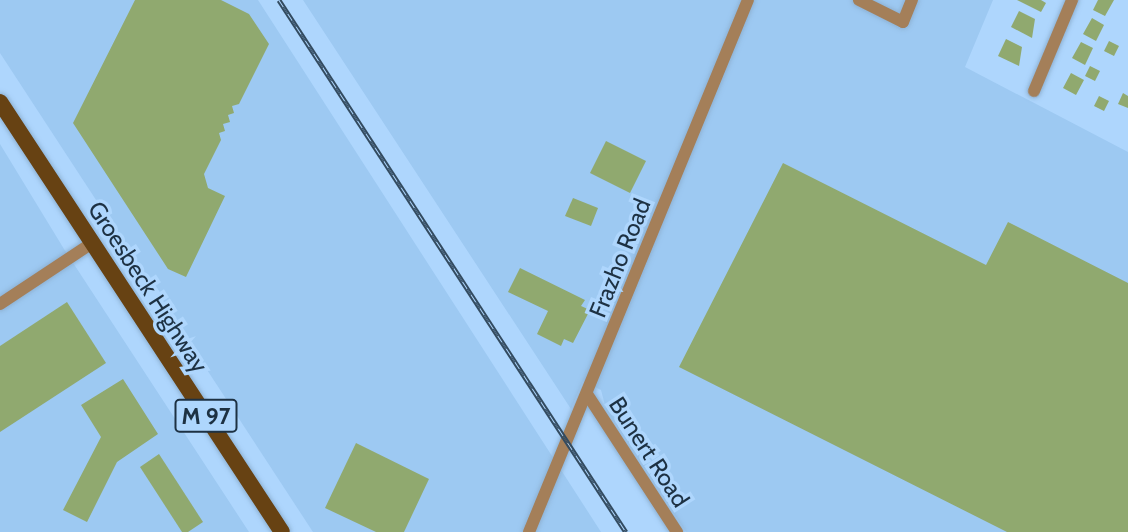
<!DOCTYPE html>
<style>
body{margin:0}
#map{position:relative;width:1128px;height:532px;overflow:hidden;background:#aed6fd;font-family:Cabin,sans-serif}
div>[style]{position:absolute}
[style*='--x']{left:calc(var(--x)*1px);top:calc(var(--y)*1px);width:calc(var(--w)*1px);rotate:calc(var(--a)*1deg)}
.built>*{inset:0;background:#9dc9f2}
.building>*{inset:0;background:#90a96f}
.roads{filter:drop-shadow(0 0 2px #8eb2d4) drop-shadow(0 0 2px #8eb2d4)}
.minor>*{height:12px;margin:-6px;padding:0 6px;transform-origin:6px;border-radius:6px;background:#a47f59}
.major>*{height:16px;margin:-8px;padding:0 8px;transform-origin:8px;border-radius:8px;background:#674213}
.rail>*{height:5px;margin-top:-2.5px;transform-origin:0;background:repeating-linear-gradient(90deg,#aed6fd 0 8px,#334b60 0 16px);box-sizing:border-box;border-block:2px solid #334b60}
span{translate:-50% -50%;white-space:nowrap;text-align:center;line-height:1.15;-webkit-text-stroke:7px #aed6fd;paint-order:stroke}
.shield-label span{padding:2px 5px;background:#aed6fd;border:2px solid;border-radius:5px;-webkit-text-stroke-width:0}
.shield-label{font-size:23px;color:#1d3143;font-weight:700}
.street-label{font-size:24px;color:#1d3143}
</style>
<div id="map">
<div class="built">
<i style="clip-path:polygon(0 0,258px 0,601px 532px,313px 532px,0 53px)"></i>
<i style="clip-path:polygon(303px 0,993px 0,965px 67px,1128px 152px,1128px 532px,686px 532px,606px 409px,601px 390px,583px 381px,571px 409px)"></i>
<i style="clip-path:polygon(0 144px,64px 249px,249px 532px,0 532px)"></i>
</div>
<div class="building">
<i style="clip-path:polygon(135px 0,221px 0,249px 14px,269px 44px,239px 104px,232px 106px,234px 113px,228px 115px,230px 122px,223px 124px,225px 131px,219px 133px,221px 140px,204px 174px,208px 188px,225px 196px,186px 277px,168px 269px,73px 123px)"></i>
<i style="clip-path:polygon(1017px 0,1041px 0,1046px 3px,1041px 12px)"></i>
<i style="clip-path:polygon(1098px 0,1114px 0,1105px 16px,1093px 10px)"></i>
<i style="clip-path:polygon(1019px 11px,1035px 19px,1032px 38px,1011px 27px)"></i>
<i style="clip-path:polygon(1092px 18px,1104px 25px,1096px 41px,1083px 34px)"></i>
<i style="clip-path:polygon(1006px 39px,1022px 47px,1019px 66px,998px 56px)"></i>
<i style="clip-path:polygon(1109px 41px,1119px 46px,1114px 56px,1104px 51px)"></i>
<i style="clip-path:polygon(1081px 42px,1093px 48px,1085px 65px,1072px 58px)"></i>
<i style="clip-path:polygon(1090px 66px,1100px 71px,1095px 81px,1085px 76px)"></i>
<i style="clip-path:polygon(1071px 73px,1084px 80px,1076px 95px,1063px 88px)"></i>
<i style="clip-path:polygon(1123px 93px,1128px 96px,1128px 108px,1118px 104px)"></i>
<i style="clip-path:polygon(1099px 96px,1109px 101px,1104px 111px,1094px 106px)"></i>
<i style="clip-path:polygon(606px 141px,646px 161px,630px 193px,590px 173px)"></i>
<i style="clip-path:polygon(783px 163px,986px 265px,1008px 222px,1128px 283px,1128px 532px,1007px 532px,679px 367px)"></i>
<i style="clip-path:polygon(573px 198px,598px 208px,591px 226px,565px 216px)"></i>
<i style="clip-path:polygon(520px 268px,585px 300px,581px 306px,590px 310px,573px 343px,564px 339px,561px 346px,537px 334px,548px 311px,508px 292px)"></i>
<i style="clip-path:polygon(67px 302px,106px 363px,0 432px,0 346px)"></i>
<i style="clip-path:polygon(123px 379px,158px 434px,117px 462px,87px 522px,63px 510px,101px 437px,81px 405px)"></i>
<i style="clip-path:polygon(356px 443px,429px 479px,404px 532px,376px 532px,325px 508px)"></i>
<i style="clip-path:polygon(159px 454px,203px 522px,188px 532px,182px 532px,140px 467px)"></i>
</div>
<div class="roads">
<div class="minor">
<i style="--x:859;--y:0;--w:49;--a:26.6"></i>
<i style="--x:903;--y:22;--w:24;--a:-68"></i>
<i style="--x:1034;--y:91;--w:99;--a:-67.3"></i>
<i style="--x:0;--y:304;--w:110;--a:-33.5"></i>
<i style="--x:587;--y:394;--w:165;--a:56.9"></i>
<i style="--x:529;--y:532;--w:575;--a:-67.63"></i>
</div>
<div class="major">
<i style="--x:0;--y:102;--w:514;--a:56.74"></i>
</div>
</div>
<div class="rail">
<i style="--x:279;--y:0;--w:635;--a:56.89"></i>
</div>
<div class="shield-label">
<span style="left:206px;top:416px">M 97</span>
</div>
<div class="street-label">
<span style="left:620px;top:258px;rotate:-68deg">Frazho Road</span>
<span style="left:148px;top:287px;rotate:57deg">Groesbeck Highway</span>
<span style="left:649px;top:452px;rotate:57deg">Bunert Road</span>
</div>
</div>
